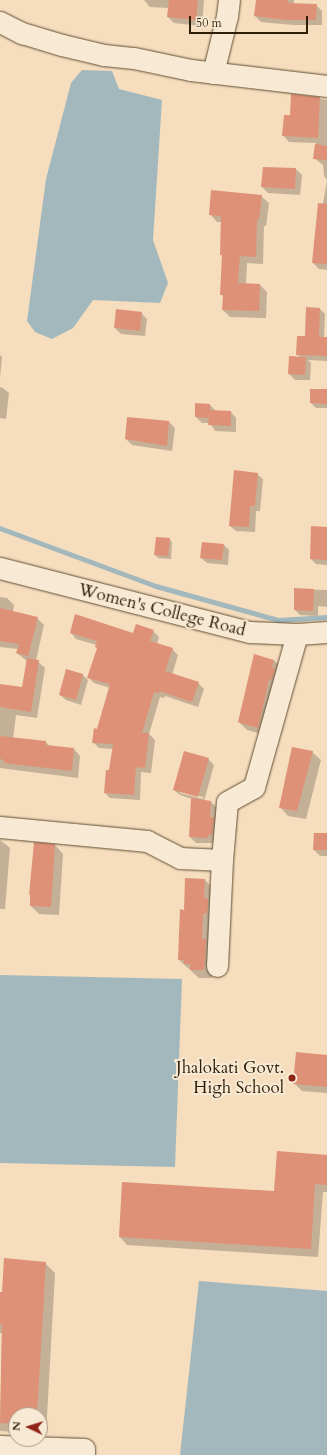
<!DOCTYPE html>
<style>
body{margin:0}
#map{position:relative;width:327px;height:1455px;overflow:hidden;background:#f5ddbd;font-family:Cardo,serif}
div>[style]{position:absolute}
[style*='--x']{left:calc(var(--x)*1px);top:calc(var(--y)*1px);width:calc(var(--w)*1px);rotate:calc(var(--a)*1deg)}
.water>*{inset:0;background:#a3b8bd}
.shadow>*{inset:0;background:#0003}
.stream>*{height:4.5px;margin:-2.25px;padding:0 2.25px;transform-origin:2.25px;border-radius:2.25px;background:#a3b8bd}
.building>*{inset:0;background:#de9177}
.roads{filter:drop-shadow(0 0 1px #604e34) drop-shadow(0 0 1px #604e34)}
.minor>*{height:21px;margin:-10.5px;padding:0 10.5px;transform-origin:10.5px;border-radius:10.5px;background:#f8e9d4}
.dots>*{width:11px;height:11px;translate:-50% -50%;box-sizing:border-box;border:2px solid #f8e9d4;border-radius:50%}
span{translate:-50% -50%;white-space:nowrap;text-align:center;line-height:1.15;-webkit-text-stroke:4px #f8e9d4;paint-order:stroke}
.street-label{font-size:17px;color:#2f1e06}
.poi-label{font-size:17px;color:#2f1e06}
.right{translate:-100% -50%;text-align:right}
.north{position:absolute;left:8px;top:1407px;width:40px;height:40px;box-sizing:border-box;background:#f8e9d4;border:1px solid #a89882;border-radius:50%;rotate:274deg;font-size:11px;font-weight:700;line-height:16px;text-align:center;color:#2f1e06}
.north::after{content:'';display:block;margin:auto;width:14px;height:18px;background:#8f2418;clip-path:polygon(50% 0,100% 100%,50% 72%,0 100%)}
.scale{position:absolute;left:189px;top:16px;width:119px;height:18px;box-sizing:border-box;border:2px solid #2f1e06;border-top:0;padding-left:5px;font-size:12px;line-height:14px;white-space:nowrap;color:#2f1e06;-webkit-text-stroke:3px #f8e9d4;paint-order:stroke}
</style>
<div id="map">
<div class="water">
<i style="clip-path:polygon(82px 70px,112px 71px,119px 89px,162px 100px,153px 240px,168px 283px,160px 303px,93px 300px,73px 328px,52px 339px,35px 332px,27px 321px,46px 179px,71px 83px)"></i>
<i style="clip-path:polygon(0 975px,182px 979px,175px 1167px,0 1163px)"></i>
<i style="clip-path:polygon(199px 1281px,327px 1291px,327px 1455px,180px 1455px)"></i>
</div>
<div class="shadow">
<i style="clip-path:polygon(144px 0,204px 0,202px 26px,174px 23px,168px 17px,169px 8px,150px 7px)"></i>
<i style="clip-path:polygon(257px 0,294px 0,294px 4px,316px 5px,322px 11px,322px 25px,293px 25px,261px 22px,255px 16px)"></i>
<i style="clip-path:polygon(292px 95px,327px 100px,327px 270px,319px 269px,313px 263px,327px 180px,324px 176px,323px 165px,314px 158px,316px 143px,289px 142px,283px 135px,291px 116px)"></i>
<i style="clip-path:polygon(264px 168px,296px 169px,302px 175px,300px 195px,268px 193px,262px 187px)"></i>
<i style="clip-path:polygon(261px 196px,269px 203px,266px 226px,264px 226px,263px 264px,247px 263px,246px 284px,260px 285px,267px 292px,266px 318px,230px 317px,223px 310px,224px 297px,221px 294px,223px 257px,221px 255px,222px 222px,217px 222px,210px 214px)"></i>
<i style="clip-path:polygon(307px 308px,320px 309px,325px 314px,324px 338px,327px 338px,327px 361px,308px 360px,311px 363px,310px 380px,295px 380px,289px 374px,300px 357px,297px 354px,306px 337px)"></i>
<i style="clip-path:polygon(141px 313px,147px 319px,145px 336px,121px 334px,115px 328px)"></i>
<i style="clip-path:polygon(0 355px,2px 357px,0 378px)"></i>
<i style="clip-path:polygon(0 387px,3px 388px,9px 393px,6px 419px,0 418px)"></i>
<i style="clip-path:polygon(327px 390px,327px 408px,316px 408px,311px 403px)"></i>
<i style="clip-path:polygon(196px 404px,210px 405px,216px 411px,231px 412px,236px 418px,236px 432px,215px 431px,210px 423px,202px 423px,196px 417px)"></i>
<i style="clip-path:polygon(169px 422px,175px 428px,172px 451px,132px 445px,126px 439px)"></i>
<i style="clip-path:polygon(257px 474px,263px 479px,260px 511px,256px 511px,255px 532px,236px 531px,230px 526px)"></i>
<i style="clip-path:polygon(327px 528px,327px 565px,316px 564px,311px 559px)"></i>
<i style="clip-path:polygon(169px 539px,172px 542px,171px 559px,158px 558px,155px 555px)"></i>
<i style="clip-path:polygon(224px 545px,229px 550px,228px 565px,207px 563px,201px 558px)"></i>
<i style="clip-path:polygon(295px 589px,327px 590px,327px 607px,318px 606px,318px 616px,300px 615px,295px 610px)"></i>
<i style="clip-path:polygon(0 597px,7px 598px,14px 605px,13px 612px,37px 618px,44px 625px,36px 660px,45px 668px,37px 718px,16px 715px,13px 738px,46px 742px,50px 747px,74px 749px,80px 756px,78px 778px,0 768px,0 685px,23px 688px,27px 661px,17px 653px,18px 649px,0 647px)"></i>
<i style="clip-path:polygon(153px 631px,159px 637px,157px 644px,172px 649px,178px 655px,172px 675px,198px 683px,204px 689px,198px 707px,165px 696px,164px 698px,160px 697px,149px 734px,155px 740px,151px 773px,141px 772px,140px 800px,110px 798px,105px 793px,113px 749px,99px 748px,93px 742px,110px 688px,94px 683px,88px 677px,98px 648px,97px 645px,76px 639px,71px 633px,134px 635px)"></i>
<i style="clip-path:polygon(274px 660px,282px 669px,265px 735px,247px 730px,239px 722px)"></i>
<i style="clip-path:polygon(82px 674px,88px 680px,81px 705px,66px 700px,60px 695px)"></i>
<i style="clip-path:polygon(312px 752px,321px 760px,306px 819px,288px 816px,280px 807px)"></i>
<i style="clip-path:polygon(evenodd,208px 759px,214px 765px,204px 801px,211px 802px,217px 808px,213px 843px,196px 843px,190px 837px,192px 799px,180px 795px,174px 790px,208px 759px,180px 791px,203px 797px,203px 799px,180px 793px,180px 791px)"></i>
<i style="clip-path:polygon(327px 834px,327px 856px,320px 856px,314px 850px)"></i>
<i style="clip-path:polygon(0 840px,10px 848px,5px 909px,0 909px)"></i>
<i style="clip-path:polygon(35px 843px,55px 845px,63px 854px,59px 915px,39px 914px,31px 906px,30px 894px)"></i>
<i style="clip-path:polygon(205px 880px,213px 888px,214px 949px,212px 978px,199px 978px,179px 960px,185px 911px)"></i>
<i style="clip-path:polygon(327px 1056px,327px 1093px,302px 1091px,294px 1083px)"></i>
<i style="clip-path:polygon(327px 1156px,327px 1192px,323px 1192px,318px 1257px,127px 1245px,120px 1237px,275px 1193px)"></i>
<i style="clip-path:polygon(45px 1263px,55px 1273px,46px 1434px,40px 1434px,40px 1415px,16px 1415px,16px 1432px,0 1431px,2px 1333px,0 1333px,0 1293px,3px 1293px)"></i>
</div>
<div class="stream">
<i style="--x:0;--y:528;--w:166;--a:20.4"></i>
<i style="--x:156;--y:586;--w:128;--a:15.5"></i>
<i style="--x:279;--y:620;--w:48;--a:-3.6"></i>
</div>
<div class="building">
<i style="clip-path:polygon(169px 0,198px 0,196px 20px,167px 17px)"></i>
<i style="clip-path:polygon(256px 0,288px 0,288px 3px,317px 4px,316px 20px,286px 20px,254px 16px)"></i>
<i style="clip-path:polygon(291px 94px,320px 97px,318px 138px,282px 136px,284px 115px,290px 115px)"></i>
<i style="clip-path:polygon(315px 144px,327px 146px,327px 160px,313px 159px)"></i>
<i style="clip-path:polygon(263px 167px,296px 168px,295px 189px,261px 187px)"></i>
<i style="clip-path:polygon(211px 190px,262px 195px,259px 219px,257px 219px,256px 257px,240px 256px,238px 283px,260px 284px,259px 311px,222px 310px,223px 295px,220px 295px,222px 255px,220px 255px,221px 216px,209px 215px)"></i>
<i style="clip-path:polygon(318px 203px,327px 204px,327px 264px,312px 263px)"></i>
<i style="clip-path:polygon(306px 307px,320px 308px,319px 337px,327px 337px,327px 356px,296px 355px,297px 336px,305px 336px)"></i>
<i style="clip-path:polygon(116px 309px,142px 312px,140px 331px,114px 328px)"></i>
<i style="clip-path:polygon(289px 356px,306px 357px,305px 375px,288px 374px)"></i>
<i style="clip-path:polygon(310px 389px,327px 389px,327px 404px,310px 403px)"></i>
<i style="clip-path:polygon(195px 403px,210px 404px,210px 410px,231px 411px,231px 426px,208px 425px,209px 418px,195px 417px)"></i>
<i style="clip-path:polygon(127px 417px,169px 421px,167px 446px,125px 439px)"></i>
<i style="clip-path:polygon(234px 470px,258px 473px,255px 506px,250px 506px,249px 527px,229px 526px)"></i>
<i style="clip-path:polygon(311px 526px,327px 527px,327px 560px,310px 559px)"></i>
<i style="clip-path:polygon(156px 537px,170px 538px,168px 556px,154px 555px)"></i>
<i style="clip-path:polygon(202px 542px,224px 544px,222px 560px,200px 558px)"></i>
<i style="clip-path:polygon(294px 588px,314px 589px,313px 611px,294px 610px)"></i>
<i style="clip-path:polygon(0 608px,38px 617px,28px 656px,16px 653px,19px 644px,0 641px)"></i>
<i style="clip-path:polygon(75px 614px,133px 633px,136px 624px,154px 630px,150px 641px,173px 648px,165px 671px,199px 682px,192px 702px,159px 691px,159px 693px,154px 692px,142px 733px,149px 733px,145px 768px,136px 767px,134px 795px,104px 793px,106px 770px,109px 770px,113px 744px,92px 743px,94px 728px,97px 729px,110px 684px,87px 678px,97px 648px,95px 647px,97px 641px,70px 633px)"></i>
<i style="clip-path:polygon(254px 654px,274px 660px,272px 667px,275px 669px,272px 679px,269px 680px,258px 728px,238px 722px)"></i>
<i style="clip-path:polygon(27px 658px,39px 660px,31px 712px,0 707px,0 684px,22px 687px)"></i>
<i style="clip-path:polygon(66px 669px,83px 674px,76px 700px,59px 695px)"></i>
<i style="clip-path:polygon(0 736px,46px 741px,46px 745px,74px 748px,72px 771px,4px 763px,4px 760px,0 759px)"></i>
<i style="clip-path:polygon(292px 747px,313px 751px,297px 811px,279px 808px)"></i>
<i style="clip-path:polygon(184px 751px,209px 758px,198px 797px,173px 790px)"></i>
<i style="clip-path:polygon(191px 798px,211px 801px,210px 817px,214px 818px,212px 835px,208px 835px,208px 838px,189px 837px)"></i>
<i style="clip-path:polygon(314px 833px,327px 833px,327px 850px,313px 850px)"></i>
<i style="clip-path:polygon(34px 842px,55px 844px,51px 907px,30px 906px,30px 894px,29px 895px)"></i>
<i style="clip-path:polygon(185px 878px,205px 879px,204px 897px,208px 899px,208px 906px,207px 913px,203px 914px,202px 939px,206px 939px,204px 970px,190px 970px,190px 964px,184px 964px,184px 960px,178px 960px,180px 909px,184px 910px)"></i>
<i style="clip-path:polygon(296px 1052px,327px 1055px,327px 1087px,293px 1084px)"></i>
<i style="clip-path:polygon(277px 1151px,327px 1155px,327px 1185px,315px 1184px,311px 1249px,119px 1237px,122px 1182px,274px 1191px)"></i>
<i style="clip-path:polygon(4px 1258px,46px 1262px,37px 1415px,16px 1415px,16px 1424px,0 1423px,2px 1324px,0 1324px,0 1292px,2px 1292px)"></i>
</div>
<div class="roads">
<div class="minor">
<i style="--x:0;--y:22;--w:25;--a:27"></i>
<i style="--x:22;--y:33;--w:42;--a:16.7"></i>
<i style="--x:62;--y:45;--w:43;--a:13.4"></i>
<i style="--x:104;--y:55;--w:30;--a:6"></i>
<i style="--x:134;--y:58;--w:58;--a:11.9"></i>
<i style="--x:191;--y:70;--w:137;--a:6.7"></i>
<i style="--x:213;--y:73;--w:59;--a:-76.2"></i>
<i style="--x:227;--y:16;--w:16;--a:-83"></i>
<i style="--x:0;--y:568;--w:258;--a:14.4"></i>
<i style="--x:250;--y:632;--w:47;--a:2.4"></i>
<i style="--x:297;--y:634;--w:30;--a:-4"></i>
<i style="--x:0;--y:827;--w:148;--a:5.4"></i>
<i style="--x:147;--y:841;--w:37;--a:27"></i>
<i style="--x:180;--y:858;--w:42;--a:2.7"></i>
<i style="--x:222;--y:860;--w:106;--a:92.7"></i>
<i style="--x:222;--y:860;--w:58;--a:-85.1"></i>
<i style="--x:227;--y:802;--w:31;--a:-29"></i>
<i style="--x:254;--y:787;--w:159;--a:-74.3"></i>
<i style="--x:0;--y:1446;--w:84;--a:2"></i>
<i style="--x:84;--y:1449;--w:6;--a:90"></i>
</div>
</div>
<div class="dots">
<i style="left:292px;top:1078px;background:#8f2418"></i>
</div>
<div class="street-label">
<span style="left:162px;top:610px;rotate:14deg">Women's College Road</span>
</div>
<div class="poi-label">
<span class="right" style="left:284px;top:1078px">Jhalokati Govt.<br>High School</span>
</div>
<div class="north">N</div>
<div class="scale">50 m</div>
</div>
